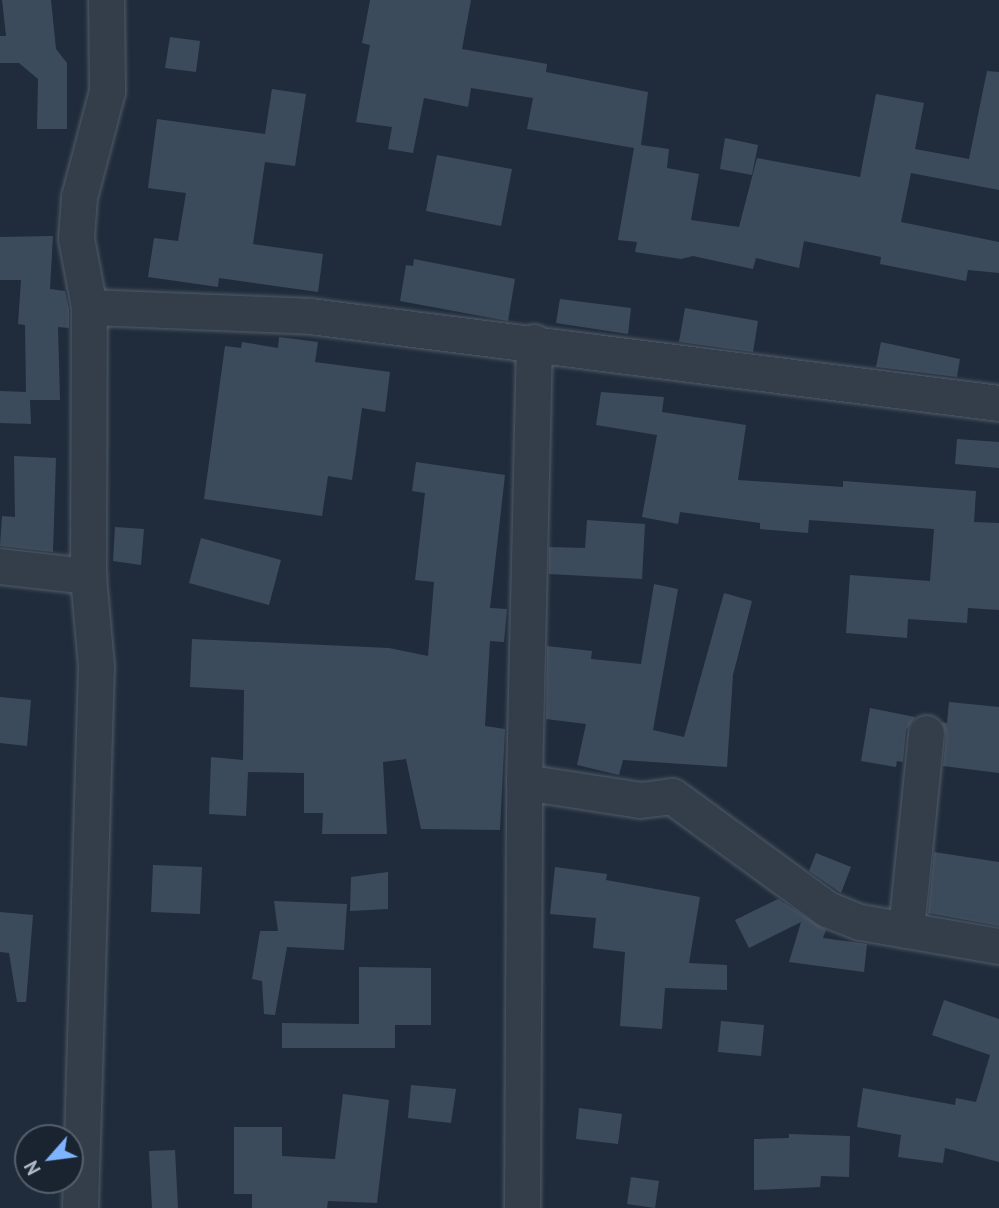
<!DOCTYPE html>
<style>
body{margin:0}
#map{position:relative;width:999px;height:1208px;overflow:hidden;background:#202c3b;font-family:"PT Sans",sans-serif}
div>[style]{position:absolute}
[style*='--x']{left:calc(var(--x)*1px);top:calc(var(--y)*1px);width:calc(var(--w)*1px);rotate:calc(var(--a)*1deg)}
.building>*{inset:0;background:#3c4b5b}
.roads{filter:drop-shadow(0 0 2px #525c69) drop-shadow(0 0 2px #525c69)}
.minor>*{height:35px;margin:-17.5px;padding:0 17.5px;transform-origin:17.5px;border-radius:17.5px;background:#343e4b}
span{translate:-50% -50%;white-space:nowrap;text-align:center;line-height:1.15;-webkit-text-stroke:5px #1a2330;paint-order:stroke}
.north{position:absolute;left:14px;top:1124px;width:70px;height:70px;box-sizing:border-box;background:#1a2330;border:2px solid #565f6c;border-radius:50%;rotate:242deg;font-size:19px;font-weight:700;line-height:28px;text-align:center;color:#afb9c7}
.north::after{content:'';display:block;margin:auto;width:24px;height:32px;background:#7eb3fe;clip-path:polygon(50% 0,100% 100%,50% 72%,0 100%)}
</style>
<div id="map">
<div class="building">
<i style="clip-path:polygon(2px 0,51px 0,56px 49px,67px 63px,67px 129px,37px 129px,38px 79px,19px 63px,0 63px,0 36px,6px 36px)"></i>
<i style="clip-path:polygon(370px 0,471px 0,462px 49px,547px 64px,546px 72px,648px 92px,641px 145px,669px 149px,667px 168px,699px 174px,691px 220px,739px 227px,757px 158px,860px 177px,876px 94px,924px 103px,915px 149px,969px 159px,987px 71px,999px 72px,999px 190px,911px 173px,901px 222px,999px 242px,999px 273px,968px 270px,966px 281px,880px 264px,881px 257px,804px 241px,799px 268px,756px 258px,753px 269px,693px 256px,681px 259px,635px 252px,637px 242px,618px 240px,634px 148px,527px 129px,533px 98px,471px 88px,468px 107px,424px 98px,413px 153px,388px 149px,392px 127px,356px 122px,370px 45px,362px 43px)"></i>
<i style="clip-path:polygon(170px 37px,200px 41px,196px 72px,165px 68px)"></i>
<i style="clip-path:polygon(272px 89px,306px 94px,295px 166px,265px 162px,253px 244px,323px 254px,318px 292px,219px 278px,218px 287px,148px 277px,154px 238px,178px 241px,186px 193px,148px 188px,157px 119px,265px 134px)"></i>
<i style="clip-path:polygon(725px 138px,758px 145px,752px 175px,720px 169px)"></i>
<i style="clip-path:polygon(437px 155px,512px 169px,501px 226px,426px 211px)"></i>
<i style="clip-path:polygon(53px 236px,50px 289px,65px 291px,69px 309px,69px 328px,58px 327px,60px 400px,30px 400px,31px 424px,0 423px,0 391px,26px 392px,25px 325px,18px 324px,21px 280px,0 280px,0 237px)"></i>
<i style="clip-path:polygon(414px 259px,515px 279px,508px 321px,400px 301px,406px 265px,413px 266px)"></i>
<i style="clip-path:polygon(560px 299px,631px 308px,628px 334px,556px 323px)"></i>
<i style="clip-path:polygon(685px 308px,758px 321px,753px 352px,679px 342px)"></i>
<i style="clip-path:polygon(279px 337px,318px 342px,315px 362px,390px 372px,385px 412px,362px 408px,352px 480px,328px 476px,322px 516px,204px 499px,225px 346px,241px 348px,242px 342px,278px 348px)"></i>
<i style="clip-path:polygon(881px 342px,960px 359px,957px 377px,876px 367px)"></i>
<i style="clip-path:polygon(601px 392px,664px 397px,662px 412px,746px 425px,738px 480px,843px 487px,843px 481px,976px 491px,974px 522px,999px 523px,999px 610px,968px 608px,967px 623px,908px 619px,907px 638px,846px 633px,850px 575px,930px 581px,934px 529px,809px 520px,808px 533px,760px 529px,760px 523px,680px 512px,678px 524px,642px 517px,657px 435px,596px 425px)"></i>
<i style="clip-path:polygon(957px 439px,999px 442px,999px 468px,955px 464px)"></i>
<i style="clip-path:polygon(14px 456px,56px 458px,53px 552px,0 546px,2px 516px,15px 517px)"></i>
<i style="clip-path:polygon(416px 462px,505px 475px,490px 608px,507px 609px,504px 642px,490px 641px,485px 726px,505px 729px,500px 830px,421px 829px,406px 759px,383px 762px,387px 834px,322px 834px,323px 813px,304px 813px,304px 773px,248px 772px,246px 816px,209px 814px,211px 757px,243px 760px,244px 690px,190px 687px,192px 639px,389px 648px,428px 656px,434px 582px,415px 580px,425px 493px,412px 491px)"></i>
<i style="clip-path:polygon(587px 520px,645px 524px,642px 579px,549px 574px,549px 547px,585px 548px)"></i>
<i style="clip-path:polygon(115px 527px,144px 529px,141px 565px,113px 561px)"></i>
<i style="clip-path:polygon(201px 538px,281px 560px,269px 605px,189px 583px)"></i>
<i style="clip-path:polygon(654px 584px,678px 589px,653px 730px,684px 737px,724px 593px,752px 601px,733px 675px,727px 767px,623px 760px,619px 775px,577px 765px,586px 724px,546px 719px,547px 646px,592px 651px,591px 659px,641px 664px)"></i>
<i style="clip-path:polygon(0 697px,31px 700px,27px 746px,0 743px)"></i>
<i style="clip-path:polygon(949px 702px,999px 707px,999px 773px,943px 766px,946px 735px,942px 722px,947px 723px)"></i>
<i style="clip-path:polygon(870px 708px,915px 717px,906px 730px,903px 762px,897px 761px,896px 767px,861px 761px)"></i>
<i style="clip-path:polygon(934px 852px,999px 862px,999px 926px,928px 913px)"></i>
<i style="clip-path:polygon(816px 853px,851px 867px,841px 893px,809px 871px)"></i>
<i style="clip-path:polygon(153px 865px,202px 867px,200px 914px,151px 912px)"></i>
<i style="clip-path:polygon(555px 867px,607px 874px,606px 880px,700px 897px,689px 963px,727px 965px,727px 990px,665px 988px,662px 1029px,620px 1026px,625px 952px,593px 948px,596px 918px,550px 914px)"></i>
<i style="clip-path:polygon(388px 872px,388px 909px,350px 911px,351px 877px)"></i>
<i style="clip-path:polygon(778px 899px,826px 930px,823px 938px,867px 944px,864px 972px,789px 962px,801px 922px,749px 948px,735px 920px)"></i>
<i style="clip-path:polygon(274px 901px,347px 904px,344px 950px,287px 947px,275px 1015px,264px 1014px,262px 981px,252px 979px,260px 931px,278px 931px)"></i>
<i style="clip-path:polygon(0 912px,33px 915px,26px 1002px,17px 1002px,9px 953px,0 952px)"></i>
<i style="clip-path:polygon(359px 967px,431px 968px,431px 1025px,395px 1025px,395px 1048px,282px 1048px,282px 1023px,359px 1024px)"></i>
<i style="clip-path:polygon(944px 1000px,999px 1019px,999px 1162px,945px 1148px,943px 1163px,898px 1157px,901px 1135px,857px 1127px,863px 1088px,955px 1105px,956px 1098px,976px 1102px,990px 1055px,932px 1035px)"></i>
<i style="clip-path:polygon(721px 1021px,764px 1025px,761px 1056px,718px 1052px)"></i>
<i style="clip-path:polygon(411px 1085px,456px 1089px,451px 1123px,408px 1118px)"></i>
<i style="clip-path:polygon(343px 1094px,389px 1100px,377px 1203px,328px 1201px,327px 1208px,252px 1208px,252px 1194px,234px 1194px,234px 1127px,282px 1127px,282px 1156px,335px 1159px)"></i>
<i style="clip-path:polygon(579px 1108px,622px 1114px,618px 1144px,576px 1139px)"></i>
<i style="clip-path:polygon(789px 1134px,850px 1136px,849px 1177px,821px 1176px,820px 1187px,754px 1190px,754px 1139px,789px 1138px)"></i>
<i style="clip-path:polygon(175px 1150px,178px 1208px,152px 1208px,149px 1151px)"></i>
<i style="clip-path:polygon(631px 1177px,659px 1181px,655px 1208px,627px 1204px)"></i>
</div>
<div class="roads">
<div class="minor">
<i style="--x:89;--y:307;--w:221;--a:2.3"></i>
<i style="--x:310;--y:316;--w:694;--a:7.2"></i>
<i style="--x:0;--y:566;--w:89;--a:6.5"></i>
<i style="--x:524;--y:782;--w:117;--a:8.8"></i>
<i style="--x:640;--y:800;--w:32;--a:-7"></i>
<i style="--x:672;--y:796;--w:192;--a:36.1"></i>
<i style="--x:827;--y:909;--w:35;--a:22"></i>
<i style="--x:860;--y:922;--w:141;--a:9.8"></i>
<i style="--x:906;--y:930;--w:198;--a:-84.2"></i>
<i style="--x:80;--y:1208;--w:542;--a:-88.31"></i>
<i style="--x:96;--y:666;--w:90;--a:-95.1"></i>
<i style="--x:88;--y:576;--w:269;--a:-89.8"></i>
<i style="--x:89;--y:307;--w:70;--a:-100.7"></i>
<i style="--x:76;--y:238;--w:41;--a:-85.8"></i>
<i style="--x:79;--y:197;--w:110;--a:-75.2"></i>
<i style="--x:107;--y:91;--w:91;--a:-90.6"></i>
<i style="--x:522;--y:1208;--w:426;--a:-89.7"></i>
<i style="--x:524;--y:782;--w:440;--a:-88.7"></i>
</div>
</div>
<div class="north">N</div>
</div>
